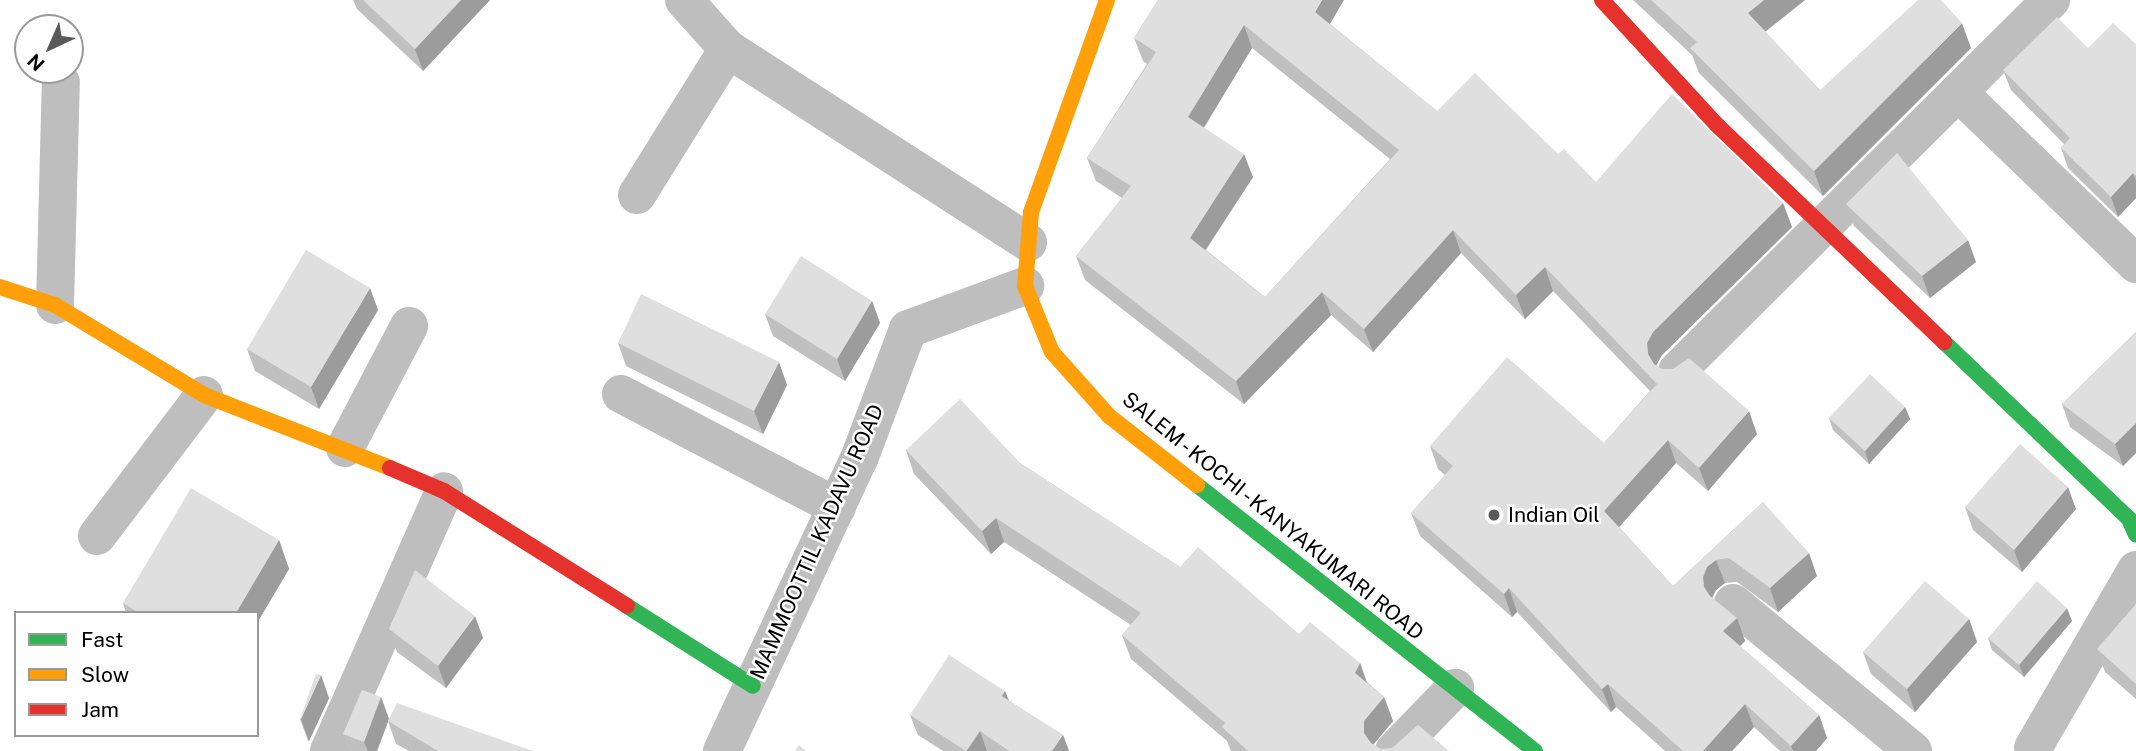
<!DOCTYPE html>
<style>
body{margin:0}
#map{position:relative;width:2136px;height:751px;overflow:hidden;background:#fff;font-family:"Public Sans",sans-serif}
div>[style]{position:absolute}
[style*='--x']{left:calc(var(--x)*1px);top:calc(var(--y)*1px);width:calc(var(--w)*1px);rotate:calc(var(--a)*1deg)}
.street>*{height:38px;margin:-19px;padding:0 19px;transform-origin:19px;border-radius:19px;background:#bebebe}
.fast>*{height:16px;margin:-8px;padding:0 8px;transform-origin:8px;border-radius:8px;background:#30b455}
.slow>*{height:16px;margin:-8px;padding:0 8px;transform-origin:8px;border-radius:8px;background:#ff9f0a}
.jam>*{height:16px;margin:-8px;padding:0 8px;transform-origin:8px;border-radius:8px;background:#e5322d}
.wall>*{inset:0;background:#c0c0c0}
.shaded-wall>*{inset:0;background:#9c9c9c}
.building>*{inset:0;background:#dfdfdf}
.dots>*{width:19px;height:19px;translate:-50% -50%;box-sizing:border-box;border:4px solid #fff;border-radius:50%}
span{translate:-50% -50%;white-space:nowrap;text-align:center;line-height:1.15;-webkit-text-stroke:5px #fff;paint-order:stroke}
.poi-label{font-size:21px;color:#000}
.left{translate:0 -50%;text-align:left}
.street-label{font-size:21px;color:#000}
.legend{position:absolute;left:14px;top:611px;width:245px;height:126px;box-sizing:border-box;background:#fff;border:2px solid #999;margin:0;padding:9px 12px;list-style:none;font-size:21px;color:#000}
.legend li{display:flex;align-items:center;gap:14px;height:35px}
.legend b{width:35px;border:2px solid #999}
.north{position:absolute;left:14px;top:14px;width:70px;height:70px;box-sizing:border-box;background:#fff;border:2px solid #999;border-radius:50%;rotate:224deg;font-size:19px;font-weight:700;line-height:28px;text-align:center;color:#000}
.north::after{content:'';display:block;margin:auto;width:24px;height:32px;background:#595959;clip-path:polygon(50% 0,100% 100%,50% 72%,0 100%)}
</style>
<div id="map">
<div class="street">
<i style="--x:684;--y:0;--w:66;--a:48.1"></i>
<i style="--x:728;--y:49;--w:357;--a:32.8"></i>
<i style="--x:1958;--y:92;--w:248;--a:44"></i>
<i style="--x:637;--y:195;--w:172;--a:-58.1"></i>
<i style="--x:55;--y:305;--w:223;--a:-88.5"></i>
<i style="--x:1677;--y:371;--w:527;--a:-44.77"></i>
<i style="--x:621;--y:394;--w:244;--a:27.6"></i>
<i style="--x:345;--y:448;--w:138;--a:-62.3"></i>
<i style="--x:97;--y:536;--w:177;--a:-52.8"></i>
<i style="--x:1733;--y:603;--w:233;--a:39.4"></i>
<i style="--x:2033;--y:748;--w:206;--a:-59.9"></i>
<i style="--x:329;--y:751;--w:284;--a:-66.1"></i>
<i style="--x:722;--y:751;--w:323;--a:-64.9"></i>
<i style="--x:859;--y:459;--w:139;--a:-69.3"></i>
<i style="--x:908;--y:329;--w:125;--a:-20.2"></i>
<i style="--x:1394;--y:751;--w:88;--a:-45.9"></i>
</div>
<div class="fast">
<i style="--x:1944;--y:342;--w:256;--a:43.7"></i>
<i style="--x:2129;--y:519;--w:17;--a:66"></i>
<i style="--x:1197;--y:485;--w:430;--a:38.2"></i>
<i style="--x:627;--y:606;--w:149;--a:32.4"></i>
</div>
<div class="slow">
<i style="--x:1107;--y:0;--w:225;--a:109.7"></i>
<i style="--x:1031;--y:212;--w:74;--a:94.6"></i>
<i style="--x:1025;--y:286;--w:71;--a:67.8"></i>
<i style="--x:1052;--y:352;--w:86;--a:48.3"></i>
<i style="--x:1109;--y:416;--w:112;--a:38.1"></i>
<i style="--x:0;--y:287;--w:58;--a:18.1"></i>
<i style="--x:55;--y:305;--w:174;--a:31.1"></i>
<i style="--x:204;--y:395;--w:200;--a:21.4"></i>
</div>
<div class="jam">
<i style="--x:1602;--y:0;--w:171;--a:47.4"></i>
<i style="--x:1718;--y:126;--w:313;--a:43.7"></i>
<i style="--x:390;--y:468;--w:59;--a:23.1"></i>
<i style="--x:444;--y:491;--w:216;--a:32.1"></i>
</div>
<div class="wall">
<i style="clip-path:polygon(353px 0,490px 0,423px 71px,357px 9px)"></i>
<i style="clip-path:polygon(evenodd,1158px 0,1330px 24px,1437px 111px,1558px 154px,1596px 182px,1783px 203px,1792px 227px,1662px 355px,1656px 365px,1757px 434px,1708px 491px,1676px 463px,1619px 527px,1673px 586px,1763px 502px,1817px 576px,1778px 612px,1737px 582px,1725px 583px,1716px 590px,1712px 598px,1737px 618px,1745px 641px,1740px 646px,1819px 715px,1827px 738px,1816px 751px,1780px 751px,1754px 727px,1732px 751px,1665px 751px,1616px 707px,1611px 712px,1517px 612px,1512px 617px,1420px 536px,1411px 513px,1445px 475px,1438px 469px,1430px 446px,1604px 443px,1650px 391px,1553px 291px,1525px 319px,1461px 253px,1373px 352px,1331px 315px,1244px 404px,1085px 280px,1076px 256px,1122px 198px,1096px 181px,1087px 158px,1147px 64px,1143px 61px,1134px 38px,1158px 0,1252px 48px,1390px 159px,1265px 297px,1206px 250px,1253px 177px,1204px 128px,1252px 48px)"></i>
<i style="clip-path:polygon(1633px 0,1805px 0,1765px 32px,1820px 90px,1971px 48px,1823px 196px,1699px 73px,1692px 55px)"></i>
<i style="clip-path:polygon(2136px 44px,2136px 198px,2118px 217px,2068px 168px,2061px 148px,2064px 144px,2011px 90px,2003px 70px,2088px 48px)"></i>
<i style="clip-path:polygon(1846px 204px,1976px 262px,1930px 298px,1854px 226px)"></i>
<i style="clip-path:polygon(872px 301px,880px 323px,845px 381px,773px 336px,765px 314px)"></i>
<i style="clip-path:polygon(378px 310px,319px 409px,255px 371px,247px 349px)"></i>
<i style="clip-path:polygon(2136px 332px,2136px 453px,2123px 466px,2070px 427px,2062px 404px)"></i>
<i style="clip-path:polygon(618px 343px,787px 385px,763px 434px,626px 366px)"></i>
<i style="clip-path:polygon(1905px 407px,1910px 419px,1869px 464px,1833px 430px,1829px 418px)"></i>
<i style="clip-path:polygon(906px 450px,1020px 463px,1180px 567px,1299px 634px,1360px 663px,1367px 682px,1384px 697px,1393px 721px,1373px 745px,1381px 749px,1449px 751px,1231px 751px,1227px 741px,1131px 659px,1122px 635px,1131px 625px,1004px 542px,991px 554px,914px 474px)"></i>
<i style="clip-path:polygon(1965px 507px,2076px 509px,2022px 572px,1973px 530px)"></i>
<i style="clip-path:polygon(279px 540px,289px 569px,257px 623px,257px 613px,126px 613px,123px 603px)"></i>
<i style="clip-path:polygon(2136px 604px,2136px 699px,2105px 672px,2097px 649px)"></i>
<i style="clip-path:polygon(1969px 619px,1977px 642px,1915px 712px,1871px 674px,1863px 652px)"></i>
<i style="clip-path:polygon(2072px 621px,2024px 677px,1992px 650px,1988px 638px)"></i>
<i style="clip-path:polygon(389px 629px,483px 638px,446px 688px,397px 652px)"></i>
<i style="clip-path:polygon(1005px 691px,1009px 701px,1063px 735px,1069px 751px,943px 751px,918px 735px,910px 715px)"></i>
<i style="clip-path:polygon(381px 697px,389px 719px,533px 751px,409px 751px,396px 744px,388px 721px,377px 751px,349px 751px,343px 734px)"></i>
<i style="clip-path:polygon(329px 698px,309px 741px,308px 741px,300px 719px)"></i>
</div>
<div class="shaded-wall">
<i style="clip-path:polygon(461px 0,490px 0,423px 71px,415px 49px)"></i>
<i style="clip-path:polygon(1322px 0,1344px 0,1323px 36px,1315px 12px)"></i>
<i style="clip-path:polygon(1764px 0,1805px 0,1757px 38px,1748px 13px)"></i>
<i style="clip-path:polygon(1962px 23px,1971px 48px,1823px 196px,1814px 171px)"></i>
<i style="clip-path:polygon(1244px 25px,1252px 48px,1196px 140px,1188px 117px)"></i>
<i style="clip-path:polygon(1244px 154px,1253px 177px,1198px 261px,1190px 238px)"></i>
<i style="clip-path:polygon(2133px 173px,2136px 181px,2136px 198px,2118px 217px,2111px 197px)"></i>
<i style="clip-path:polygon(1783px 203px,1792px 227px,1662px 355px,1656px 366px,1656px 377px,1648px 354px,1647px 343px,1653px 332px)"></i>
<i style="clip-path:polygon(1453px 230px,1461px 253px,1373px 352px,1364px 329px)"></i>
<i style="clip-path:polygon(1968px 240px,1976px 262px,1930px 298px,1922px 276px)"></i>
<i style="clip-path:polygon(1545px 267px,1553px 291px,1525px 319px,1516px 295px)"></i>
<i style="clip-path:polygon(370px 288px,378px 310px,319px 409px,311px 387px)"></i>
<i style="clip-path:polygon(1322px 292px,1331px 315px,1244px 404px,1236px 381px)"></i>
<i style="clip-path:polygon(872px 301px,880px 323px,845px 381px,837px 359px)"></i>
<i style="clip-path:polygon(779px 362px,787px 385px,763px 434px,754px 411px)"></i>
<i style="clip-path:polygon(1905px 407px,1910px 419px,1869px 464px,1865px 451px)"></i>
<i style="clip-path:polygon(1749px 411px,1757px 434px,1708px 491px,1699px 468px)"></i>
<i style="clip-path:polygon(2136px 423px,2136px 453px,2123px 466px,2115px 444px)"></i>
<i style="clip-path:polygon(1668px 440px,1676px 463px,1612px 535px,1604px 511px)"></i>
<i style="clip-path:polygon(2068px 487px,2076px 509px,2022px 572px,2014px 550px)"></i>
<i style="clip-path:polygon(996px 518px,1004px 542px,991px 554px,982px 531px)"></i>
<i style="clip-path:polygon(279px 540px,289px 569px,257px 623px,257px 613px,236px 613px)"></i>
<i style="clip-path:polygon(1809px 553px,1817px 576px,1778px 612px,1770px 588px)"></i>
<i style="clip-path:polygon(1716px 560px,1725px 583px,1716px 590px,1711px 600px,1704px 587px,1703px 577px,1707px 567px)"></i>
<i style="clip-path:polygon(1509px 588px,1517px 612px,1512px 617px,1504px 594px)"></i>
<i style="clip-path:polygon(2067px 608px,2072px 621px,2024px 677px,2019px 665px)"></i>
<i style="clip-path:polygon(475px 616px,483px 638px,446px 688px,438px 666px)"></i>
<i style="clip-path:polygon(1737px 618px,1745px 641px,1732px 654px,1723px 631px)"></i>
<i style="clip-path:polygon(1969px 619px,1977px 642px,1915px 712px,1907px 689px)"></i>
<i style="clip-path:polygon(1360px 663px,1368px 686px,1355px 673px)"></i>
<i style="clip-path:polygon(321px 675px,329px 698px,309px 741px,301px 719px)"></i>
<i style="clip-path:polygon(1608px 684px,1616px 707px,1611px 712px,1602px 689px)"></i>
<i style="clip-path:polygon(1005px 691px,1013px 711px,1002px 696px)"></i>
<i style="clip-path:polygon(381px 697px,389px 719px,377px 751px,368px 751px,364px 742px)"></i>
<i style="clip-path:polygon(1384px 697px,1393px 721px,1373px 745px,1373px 751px,1364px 733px,1364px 721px)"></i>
<i style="clip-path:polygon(1745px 704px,1754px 727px,1732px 751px,1703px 751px)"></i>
<i style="clip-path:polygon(1819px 715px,1827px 738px,1816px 751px,1793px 751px,1791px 746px)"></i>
<i style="clip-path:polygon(980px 731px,987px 751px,967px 751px)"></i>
<i style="clip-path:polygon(1063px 735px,1069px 751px,1052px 751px)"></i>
</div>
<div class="building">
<i style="clip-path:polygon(363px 0,461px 0,415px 49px)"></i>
<i style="clip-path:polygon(evenodd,1158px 0,1322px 0,1315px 12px,1437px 111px,1475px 73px,1558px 154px,1564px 149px,1596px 182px,1672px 94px,1783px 203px,1653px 332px,1647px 343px,1648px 354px,1654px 364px,1662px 369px,1673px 369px,1689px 358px,1749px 411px,1699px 468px,1668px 440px,1604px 511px,1673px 586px,1763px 502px,1809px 553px,1770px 588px,1729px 558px,1716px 560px,1707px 567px,1703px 577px,1704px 587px,1710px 596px,1737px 618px,1723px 631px,1819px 715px,1791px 746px,1745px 704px,1703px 751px,1683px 751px,1608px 684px,1602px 689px,1509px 588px,1504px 594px,1411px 513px,1453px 466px,1430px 446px,1507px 357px,1604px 443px,1657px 384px,1545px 267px,1516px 295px,1453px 230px,1364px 329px,1322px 292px,1236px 381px,1076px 256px,1131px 186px,1087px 158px,1156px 52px,1134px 38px,1158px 0,1244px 25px,1399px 150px,1265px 297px,1190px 238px,1244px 154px,1188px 117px,1244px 25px)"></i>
<i style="clip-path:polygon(1651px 0,1764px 0,1748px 13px,1820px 90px,1918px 0,1941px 0,1962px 23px,1814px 171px,1690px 48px,1697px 42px)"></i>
<i style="clip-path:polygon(2057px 17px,2088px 48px,2113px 23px,2136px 44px,2136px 176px,2133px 173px,2111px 197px,2061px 148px,2070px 138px,2003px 70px)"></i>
<i style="clip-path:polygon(1897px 153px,1968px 240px,1922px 276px,1846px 204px)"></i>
<i style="clip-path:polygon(306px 250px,370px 288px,311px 387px,247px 349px)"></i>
<i style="clip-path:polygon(801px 256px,872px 301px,837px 359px,765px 314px)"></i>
<i style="clip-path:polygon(641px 294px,779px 362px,754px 411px,618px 343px)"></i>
<i style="clip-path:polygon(2136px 332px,2136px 423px,2115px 444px,2062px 404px)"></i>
<i style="clip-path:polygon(1870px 374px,1905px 407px,1865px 451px,1829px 418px)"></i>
<i style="clip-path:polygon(960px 399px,1020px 463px,1180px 567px,1198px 547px,1299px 634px,1310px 622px,1360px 663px,1355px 673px,1384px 697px,1364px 721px,1364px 733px,1371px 743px,1381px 749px,1392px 748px,1418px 725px,1449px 751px,1248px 751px,1222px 727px,1225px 723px,1122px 635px,1141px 613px,996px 518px,982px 531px,906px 450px)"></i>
<i style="clip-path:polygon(2020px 444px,2068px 487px,2014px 550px,1965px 507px)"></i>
<i style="clip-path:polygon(191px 488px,279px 540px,236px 613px,139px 613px,123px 603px)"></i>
<i style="clip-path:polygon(415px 570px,475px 616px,438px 666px,389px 629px)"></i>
<i style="clip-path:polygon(1925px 581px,1969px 619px,1907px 689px,1863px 652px)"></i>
<i style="clip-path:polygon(2037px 581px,2067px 608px,2019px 665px,1988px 638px)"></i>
<i style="clip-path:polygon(2136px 604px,2136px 684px,2097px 649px)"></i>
<i style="clip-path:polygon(949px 655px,1005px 691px,1002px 696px,1063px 735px,1052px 751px,1009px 751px,980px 731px,966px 751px,910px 715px)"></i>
<i style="clip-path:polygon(316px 674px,321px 675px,301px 719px,300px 719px)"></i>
<i style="clip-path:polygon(362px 690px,381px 697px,364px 742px,343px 734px)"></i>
<i style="clip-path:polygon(397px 703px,533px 751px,438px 751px,388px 721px)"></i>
<i style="clip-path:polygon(799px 745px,806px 751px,795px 751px)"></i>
</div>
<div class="dots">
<i style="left:1494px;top:515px;background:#595959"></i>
</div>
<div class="poi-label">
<span class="left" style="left:1508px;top:515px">Indian Oil</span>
</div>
<div class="street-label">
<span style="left:1273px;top:516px;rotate:39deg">SALEM - KOCHI - KANYAKUMARI ROAD</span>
<span style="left:817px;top:542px;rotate:-66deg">MAMMOOTTIL KADAVU ROAD</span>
</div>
<ul class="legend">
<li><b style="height:9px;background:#30b455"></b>Fast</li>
<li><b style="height:9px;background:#ff9f0a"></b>Slow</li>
<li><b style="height:9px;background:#e5322d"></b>Jam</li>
</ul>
<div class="north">N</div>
</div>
